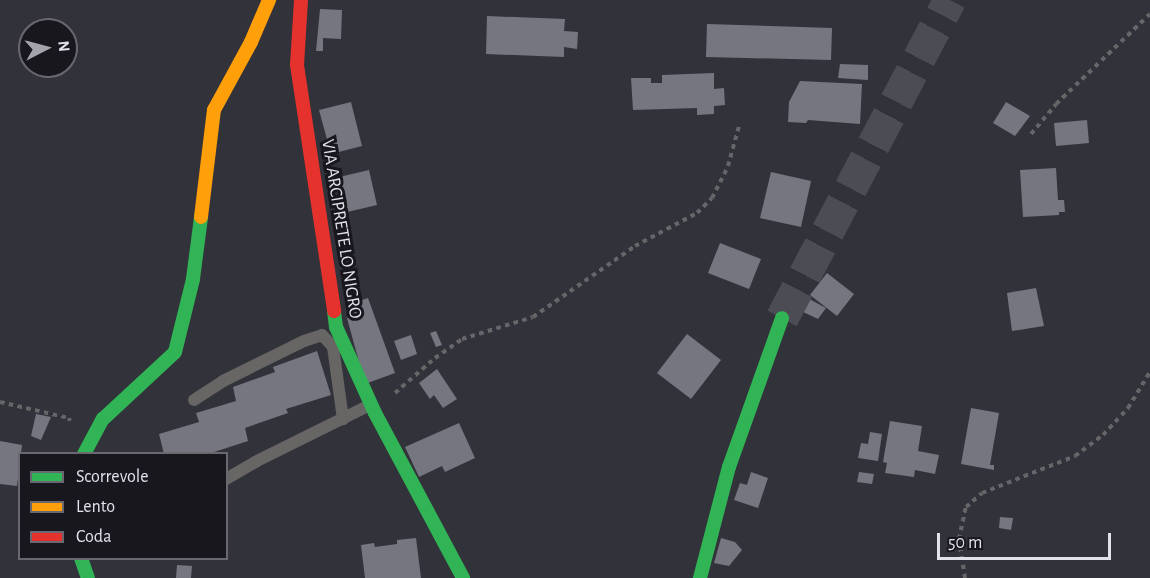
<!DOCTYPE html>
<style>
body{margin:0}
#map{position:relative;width:1150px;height:578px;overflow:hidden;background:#32323a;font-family:"Alegreya Sans",sans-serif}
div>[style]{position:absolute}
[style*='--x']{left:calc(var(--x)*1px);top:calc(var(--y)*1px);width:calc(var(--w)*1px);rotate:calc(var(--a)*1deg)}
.building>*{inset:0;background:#767680}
.secondary-tunnel>*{height:33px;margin-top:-16.5px;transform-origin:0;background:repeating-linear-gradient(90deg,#4c4c55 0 33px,transparent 0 49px)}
.path>*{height:4px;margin-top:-2px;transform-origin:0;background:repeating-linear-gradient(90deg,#666567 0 4.5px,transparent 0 9px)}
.lane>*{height:12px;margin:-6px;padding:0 6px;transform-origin:6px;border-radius:6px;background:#676665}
.fast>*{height:14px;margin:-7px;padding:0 7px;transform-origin:7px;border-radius:7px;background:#30b455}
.slow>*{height:14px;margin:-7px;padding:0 7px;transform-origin:7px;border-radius:7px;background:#ff9f0a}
.jam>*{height:14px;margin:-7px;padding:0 7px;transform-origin:7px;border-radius:7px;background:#e5322d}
span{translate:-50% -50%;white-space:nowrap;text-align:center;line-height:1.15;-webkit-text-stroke:6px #18171e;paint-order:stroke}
.street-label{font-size:18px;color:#e2e2eb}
.legend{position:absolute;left:18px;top:452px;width:210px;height:108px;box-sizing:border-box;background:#18171e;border:2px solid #696870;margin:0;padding:8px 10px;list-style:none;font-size:18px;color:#e2e2eb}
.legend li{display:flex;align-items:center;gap:12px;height:30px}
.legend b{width:30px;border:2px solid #696870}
.north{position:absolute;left:18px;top:18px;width:60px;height:60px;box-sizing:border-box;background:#18171e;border:2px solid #696870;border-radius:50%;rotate:84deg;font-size:16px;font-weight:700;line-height:24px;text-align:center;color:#e2e2eb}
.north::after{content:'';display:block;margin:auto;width:21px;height:27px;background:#a4a4ad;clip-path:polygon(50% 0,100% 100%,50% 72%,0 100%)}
.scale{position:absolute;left:937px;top:533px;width:174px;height:27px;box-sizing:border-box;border:3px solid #e2e2eb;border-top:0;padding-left:8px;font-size:18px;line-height:21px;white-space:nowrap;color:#e2e2eb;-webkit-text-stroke:4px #18171e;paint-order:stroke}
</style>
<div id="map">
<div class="building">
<i style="clip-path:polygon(320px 9px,342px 10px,341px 39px,323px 38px,323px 51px,316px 51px)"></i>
<i style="clip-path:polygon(487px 16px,565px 19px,564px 31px,578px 32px,577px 49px,564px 47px,564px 57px,486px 54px)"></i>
<i style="clip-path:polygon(707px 24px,832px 28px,831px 60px,706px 57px)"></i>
<i style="clip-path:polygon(840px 64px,868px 65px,868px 80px,838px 78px)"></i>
<i style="clip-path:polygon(714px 73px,714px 89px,724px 88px,725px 105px,714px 106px,714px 114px,697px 115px,697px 108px,633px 110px,631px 78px,651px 78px,651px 83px,662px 83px,662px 75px)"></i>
<i style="clip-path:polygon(800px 81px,862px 84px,860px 124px,808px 120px,806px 123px,788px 122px,789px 102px)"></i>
<i style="clip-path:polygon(351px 102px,362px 146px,331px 154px,319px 110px)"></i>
<i style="clip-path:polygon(1006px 102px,1030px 116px,1015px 136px,993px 123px)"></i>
<i style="clip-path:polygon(1087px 120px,1089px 143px,1056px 146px,1054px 123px)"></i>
<i style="clip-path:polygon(1056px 168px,1058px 200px,1064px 200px,1065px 212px,1059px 212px,1059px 215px,1023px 217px,1020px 170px)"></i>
<i style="clip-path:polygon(369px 170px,377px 205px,343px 213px,335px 178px)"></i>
<i style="clip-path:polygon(771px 172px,811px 181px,801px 227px,760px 218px)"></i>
<i style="clip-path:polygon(720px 243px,761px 259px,749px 289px,708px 273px)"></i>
<i style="clip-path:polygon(827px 273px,854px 294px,837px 316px,810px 295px)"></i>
<i style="clip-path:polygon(789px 288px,826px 308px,818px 319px,799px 310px,797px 315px,774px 302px)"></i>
<i style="clip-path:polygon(1036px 288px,1044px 326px,1012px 331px,1007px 293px)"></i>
<i style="clip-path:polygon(368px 298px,395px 373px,365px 384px,347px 318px,354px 315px,350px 304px)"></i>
<i style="clip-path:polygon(436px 331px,442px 345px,436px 347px,430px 333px)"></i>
<i style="clip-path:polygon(687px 334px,721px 360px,691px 399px,657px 373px)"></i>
<i style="clip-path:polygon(411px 335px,417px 354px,401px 360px,394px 341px)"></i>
<i style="clip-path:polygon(317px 351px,331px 395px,286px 409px,288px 413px,245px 428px,248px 441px,208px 454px,164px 454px,159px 434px,199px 422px,196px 413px,236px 401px,233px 387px,275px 372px,273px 367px)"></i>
<i style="clip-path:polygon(437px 369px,457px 399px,443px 408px,434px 395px,430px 399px,419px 383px)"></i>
<i style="clip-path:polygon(971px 408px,999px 413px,990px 465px,994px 465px,994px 470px,961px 464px)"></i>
<i style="clip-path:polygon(36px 414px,51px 417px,41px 440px,31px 436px)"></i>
<i style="clip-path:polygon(890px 421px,922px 426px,918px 451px,939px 455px,935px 474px,915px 470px,914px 477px,885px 473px,887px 463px,883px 462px)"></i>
<i style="clip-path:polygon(459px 423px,475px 458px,445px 472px,442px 466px,419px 477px,405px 447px)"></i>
<i style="clip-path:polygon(870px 432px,882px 434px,878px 461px,858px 458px,861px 443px,868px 444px)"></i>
<i style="clip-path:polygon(0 441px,22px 445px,17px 486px,0 484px)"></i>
<i style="clip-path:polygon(751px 472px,768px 478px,758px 508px,734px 500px,740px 483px,747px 485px)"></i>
<i style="clip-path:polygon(859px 472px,874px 474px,872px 484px,857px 482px)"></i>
<i style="clip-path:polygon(1000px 517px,1013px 518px,1011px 530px,999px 528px)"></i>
<i style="clip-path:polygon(416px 538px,421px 578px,365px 578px,361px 545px,374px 543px,375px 547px,397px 544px,397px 540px)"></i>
<i style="clip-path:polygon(721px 538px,735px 542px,742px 550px,729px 566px,714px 563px)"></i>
<i style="clip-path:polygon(177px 565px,192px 566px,191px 578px,176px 578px)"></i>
</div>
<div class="secondary-tunnel">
<i style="--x:782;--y:318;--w:360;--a:-62.2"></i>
</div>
<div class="path">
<i style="--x:1031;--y:134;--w:39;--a:-50"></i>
<i style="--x:1056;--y:104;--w:130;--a:-43.8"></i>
<i style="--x:395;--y:393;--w:53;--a:-41.2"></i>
<i style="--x:435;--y:358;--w:33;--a:-35"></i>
<i style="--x:462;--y:339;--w:74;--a:-17.2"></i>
<i style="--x:533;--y:317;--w:124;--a:-34.8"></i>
<i style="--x:635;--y:246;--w:70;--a:-28"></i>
<i style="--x:697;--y:213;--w:21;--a:-45"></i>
<i style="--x:712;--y:198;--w:36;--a:-63"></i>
<i style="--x:728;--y:166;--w:41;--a:-74.6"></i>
<i style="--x:0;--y:402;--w:71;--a:13.1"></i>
<i style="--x:69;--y:418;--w:3;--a:72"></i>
<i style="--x:965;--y:578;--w:39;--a:-99"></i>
<i style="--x:959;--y:539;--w:33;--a:-78"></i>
<i style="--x:966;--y:507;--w:21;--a:-41"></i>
<i style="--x:982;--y:493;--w:100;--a:-21.7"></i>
<i style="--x:1075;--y:456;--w:35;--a:-37"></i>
<i style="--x:1103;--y:435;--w:37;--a:-47"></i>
<i style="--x:1128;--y:408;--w:42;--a:-58.6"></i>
</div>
<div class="lane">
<i style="--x:194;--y:400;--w:35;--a:-33"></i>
<i style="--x:223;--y:381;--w:90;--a:-26.3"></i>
<i style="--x:304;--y:341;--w:19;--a:-18"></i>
<i style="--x:322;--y:335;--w:16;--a:47"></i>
<i style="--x:333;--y:347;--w:73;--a:82.1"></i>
<i style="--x:226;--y:479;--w:34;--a:-30"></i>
<i style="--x:255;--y:462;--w:128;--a:-26.4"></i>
</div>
<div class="fast">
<i style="--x:334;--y:311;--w:16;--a:83"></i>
<i style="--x:336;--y:327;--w:94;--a:65.6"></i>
<i style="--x:375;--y:413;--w:187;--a:61.9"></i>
<i style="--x:84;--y:454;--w:40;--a:-62"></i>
<i style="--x:103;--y:419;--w:98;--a:-42.9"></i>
<i style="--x:175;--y:352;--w:75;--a:-76.1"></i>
<i style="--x:193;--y:279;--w:63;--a:-82.6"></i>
<i style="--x:81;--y:558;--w:21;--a:71"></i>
<i style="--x:700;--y:578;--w:115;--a:-75.4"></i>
<i style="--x:729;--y:467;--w:158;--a:-70.4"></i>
</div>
<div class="slow">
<i style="--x:201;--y:217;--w:108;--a:-83.1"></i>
<i style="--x:214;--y:110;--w:77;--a:-61.4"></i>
<i style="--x:251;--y:42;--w:46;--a:-66.8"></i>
</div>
<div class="jam">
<i style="--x:301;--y:0;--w:65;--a:93.5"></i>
<i style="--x:297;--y:65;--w:249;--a:81.4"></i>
</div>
<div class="street-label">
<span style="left:341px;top:229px;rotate:81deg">VIA ARCIPRETE LO NIGRO</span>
</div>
<ul class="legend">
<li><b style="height:8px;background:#30b455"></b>Scorrevole</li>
<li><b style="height:8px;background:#ff9f0a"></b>Lento</li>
<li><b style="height:8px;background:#e5322d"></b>Coda</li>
</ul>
<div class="north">N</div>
<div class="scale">50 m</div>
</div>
